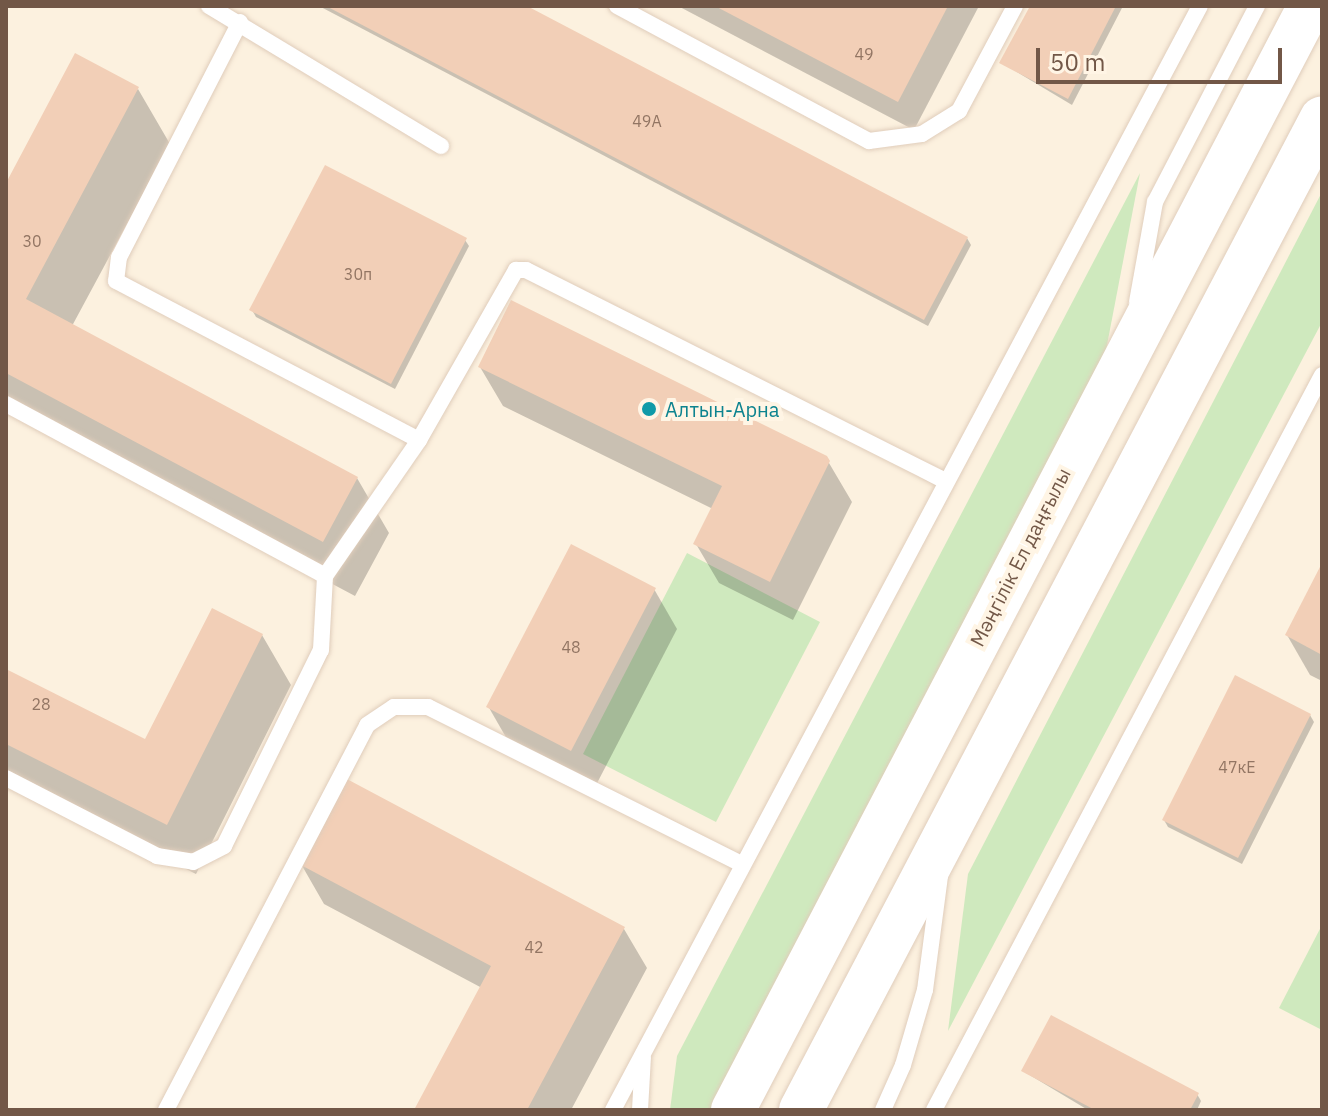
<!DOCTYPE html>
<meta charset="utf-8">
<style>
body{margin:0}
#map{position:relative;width:1328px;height:1116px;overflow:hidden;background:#fcf1df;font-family:"IBM Plex Sans",sans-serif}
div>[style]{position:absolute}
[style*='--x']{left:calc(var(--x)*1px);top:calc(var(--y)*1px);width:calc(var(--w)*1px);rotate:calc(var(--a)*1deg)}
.green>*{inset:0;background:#cfe9be}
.shadow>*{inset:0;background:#0003}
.building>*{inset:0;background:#f2cfb7}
.roads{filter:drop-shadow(0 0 2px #e0cdbb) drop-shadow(0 0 2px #e0cdbb)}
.lane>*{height:16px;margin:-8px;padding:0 8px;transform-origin:8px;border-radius:8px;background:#fff}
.secondary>*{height:44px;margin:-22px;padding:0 22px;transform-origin:22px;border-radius:22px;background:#fff}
.dots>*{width:22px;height:22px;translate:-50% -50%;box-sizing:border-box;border:4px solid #fff5e5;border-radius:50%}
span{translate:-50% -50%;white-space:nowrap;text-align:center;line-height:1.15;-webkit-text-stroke:8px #fff5e5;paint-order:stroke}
.number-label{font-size:16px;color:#927563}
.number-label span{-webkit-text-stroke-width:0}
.culture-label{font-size:20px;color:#0d838f}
.left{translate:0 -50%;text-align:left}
.street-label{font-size:20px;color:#725747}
.frame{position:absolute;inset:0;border:8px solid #725747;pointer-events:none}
.scale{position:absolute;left:1036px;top:48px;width:246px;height:36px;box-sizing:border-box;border:4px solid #725747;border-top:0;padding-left:10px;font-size:24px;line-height:28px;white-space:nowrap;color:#725747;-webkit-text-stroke:6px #fff5e5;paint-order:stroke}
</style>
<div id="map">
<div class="green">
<i style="clip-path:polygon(1140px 173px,1102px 371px,720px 1110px,670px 1110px,677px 1056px)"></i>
<i style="clip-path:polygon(1322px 192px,1322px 322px,948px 1031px,968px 874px)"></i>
<i style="clip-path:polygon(687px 553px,820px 622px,716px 822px,583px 754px)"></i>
<i style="clip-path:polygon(1322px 925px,1322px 1030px,1279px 1008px)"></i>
</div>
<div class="shadow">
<i style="clip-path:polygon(319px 6px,523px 6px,967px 238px,971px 245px,928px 326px)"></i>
<i style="clip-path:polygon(678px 6px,979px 6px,914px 130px)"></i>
<i style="clip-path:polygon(1032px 6px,1123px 6px,1072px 105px,1002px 63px)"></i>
<i style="clip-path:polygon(138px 89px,170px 144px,72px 326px,357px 478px,389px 533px,355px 596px,6px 410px,6px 187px)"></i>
<i style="clip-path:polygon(465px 240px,469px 246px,395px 389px,256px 317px,252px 310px)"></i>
<i style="clip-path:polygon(480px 367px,829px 463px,852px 502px,793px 620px,719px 583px,696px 544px,713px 509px,503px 406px)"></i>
<i style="clip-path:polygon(1322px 567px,1322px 681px,1310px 675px,1287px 635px)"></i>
<i style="clip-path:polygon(654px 589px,677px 629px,594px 789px,511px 746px,488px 706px)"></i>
<i style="clip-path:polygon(262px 635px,291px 685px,196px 874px,6px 778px,6px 671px,146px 742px)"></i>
<i style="clip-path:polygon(1310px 715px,1314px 722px,1242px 864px,1168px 827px,1164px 820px)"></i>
<i style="clip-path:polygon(301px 864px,624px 929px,647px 968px,571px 1110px,417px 1110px,482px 988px,324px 904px)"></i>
<i style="clip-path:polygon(1023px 1071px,1197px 1094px,1201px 1101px,1197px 1110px,1088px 1110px)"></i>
</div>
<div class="building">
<i style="clip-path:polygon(326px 6px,527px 6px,968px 237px,924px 320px)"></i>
<i style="clip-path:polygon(715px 6px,948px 6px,898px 102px)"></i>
<i style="clip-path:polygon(1030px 6px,1116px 6px,1068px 99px,999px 63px)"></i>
<i style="clip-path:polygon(75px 53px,139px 87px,26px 299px,358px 477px,323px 542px,6px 373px,6px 183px)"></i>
<i style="clip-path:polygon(325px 165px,467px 238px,391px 384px,249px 310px)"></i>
<i style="clip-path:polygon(511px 300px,827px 456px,830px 461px,770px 582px,693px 544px,722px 486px,478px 367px)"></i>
<i style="clip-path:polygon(571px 544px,656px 588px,571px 751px,486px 707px)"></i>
<i style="clip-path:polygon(1322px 563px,1322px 655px,1285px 635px)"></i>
<i style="clip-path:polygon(212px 608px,263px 634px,167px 825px,6px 744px,6px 669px,145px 739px)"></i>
<i style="clip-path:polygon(1235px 675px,1311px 714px,1238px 858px,1162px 820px)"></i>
<i style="clip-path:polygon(345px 778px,625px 927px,527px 1110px,414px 1110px,491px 966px,299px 864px)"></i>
<i style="clip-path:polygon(1051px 1015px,1199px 1093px,1190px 1110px,1095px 1110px,1021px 1071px)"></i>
</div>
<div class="roads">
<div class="lane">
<i style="--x:209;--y:6;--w:271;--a:31.1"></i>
<i style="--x:617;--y:6;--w:286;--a:28.2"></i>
<i style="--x:869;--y:141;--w:53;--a:-7.5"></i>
<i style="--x:922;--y:134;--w:44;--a:-31.9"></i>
<i style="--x:959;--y:111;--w:119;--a:-61.9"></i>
<i style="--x:240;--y:22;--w:264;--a:117.2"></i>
<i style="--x:119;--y:257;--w:24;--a:97"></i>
<i style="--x:116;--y:281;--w:342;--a:27.7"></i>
<i style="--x:1137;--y:302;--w:102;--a:-79.8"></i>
<i style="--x:1155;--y:202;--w:221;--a:-62.5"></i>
<i style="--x:6;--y:404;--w:362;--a:28.3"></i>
<i style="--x:6;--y:778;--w:170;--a:27.3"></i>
<i style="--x:157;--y:856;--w:36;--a:9"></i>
<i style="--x:193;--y:862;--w:35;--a:-27"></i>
<i style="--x:224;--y:846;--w:219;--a:-63.7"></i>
<i style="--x:321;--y:650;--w:74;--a:-86.9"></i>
<i style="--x:325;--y:576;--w:165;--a:-55.3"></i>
<i style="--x:419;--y:440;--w:196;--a:-60.3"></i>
<i style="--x:516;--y:270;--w:10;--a:0"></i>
<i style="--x:526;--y:270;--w:469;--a:26.7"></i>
<i style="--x:166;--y:1110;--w:434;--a:-62.4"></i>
<i style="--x:367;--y:725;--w:32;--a:-34"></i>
<i style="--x:394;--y:707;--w:34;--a:0"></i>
<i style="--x:428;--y:707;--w:352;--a:26.6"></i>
<i style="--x:613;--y:1110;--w:1250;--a:-62"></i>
<i style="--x:640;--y:1110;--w:53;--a:-86.8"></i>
<i style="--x:883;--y:1110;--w:49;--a:-66"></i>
<i style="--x:903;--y:1065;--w:78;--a:-73.7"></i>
<i style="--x:925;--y:990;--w:115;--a:-82.5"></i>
<i style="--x:934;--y:1110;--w:831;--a:-62.17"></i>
</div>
<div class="secondary">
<i style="--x:733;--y:1110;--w:1246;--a:-62.41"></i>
<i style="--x:801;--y:1110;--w:1120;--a:-62.29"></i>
</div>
</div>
<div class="dots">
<i style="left:649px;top:409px;background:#0f9aa8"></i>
</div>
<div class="number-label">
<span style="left:864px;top:54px">49</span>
<span style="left:647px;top:121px">49А</span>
<span style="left:32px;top:241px">30</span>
<span style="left:358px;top:274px">30п</span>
<span style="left:571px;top:647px">48</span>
<span style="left:41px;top:704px">28</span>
<span style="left:1237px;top:767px">47кЕ</span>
<span style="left:534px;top:947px">42</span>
</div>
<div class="culture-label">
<span class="left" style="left:665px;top:409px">Алтын-Арна</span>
</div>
<div class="street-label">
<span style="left:1020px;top:557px;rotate:-63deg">Мәңгілік Ел даңғылы</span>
</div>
<div class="frame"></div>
<div class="scale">50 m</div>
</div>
